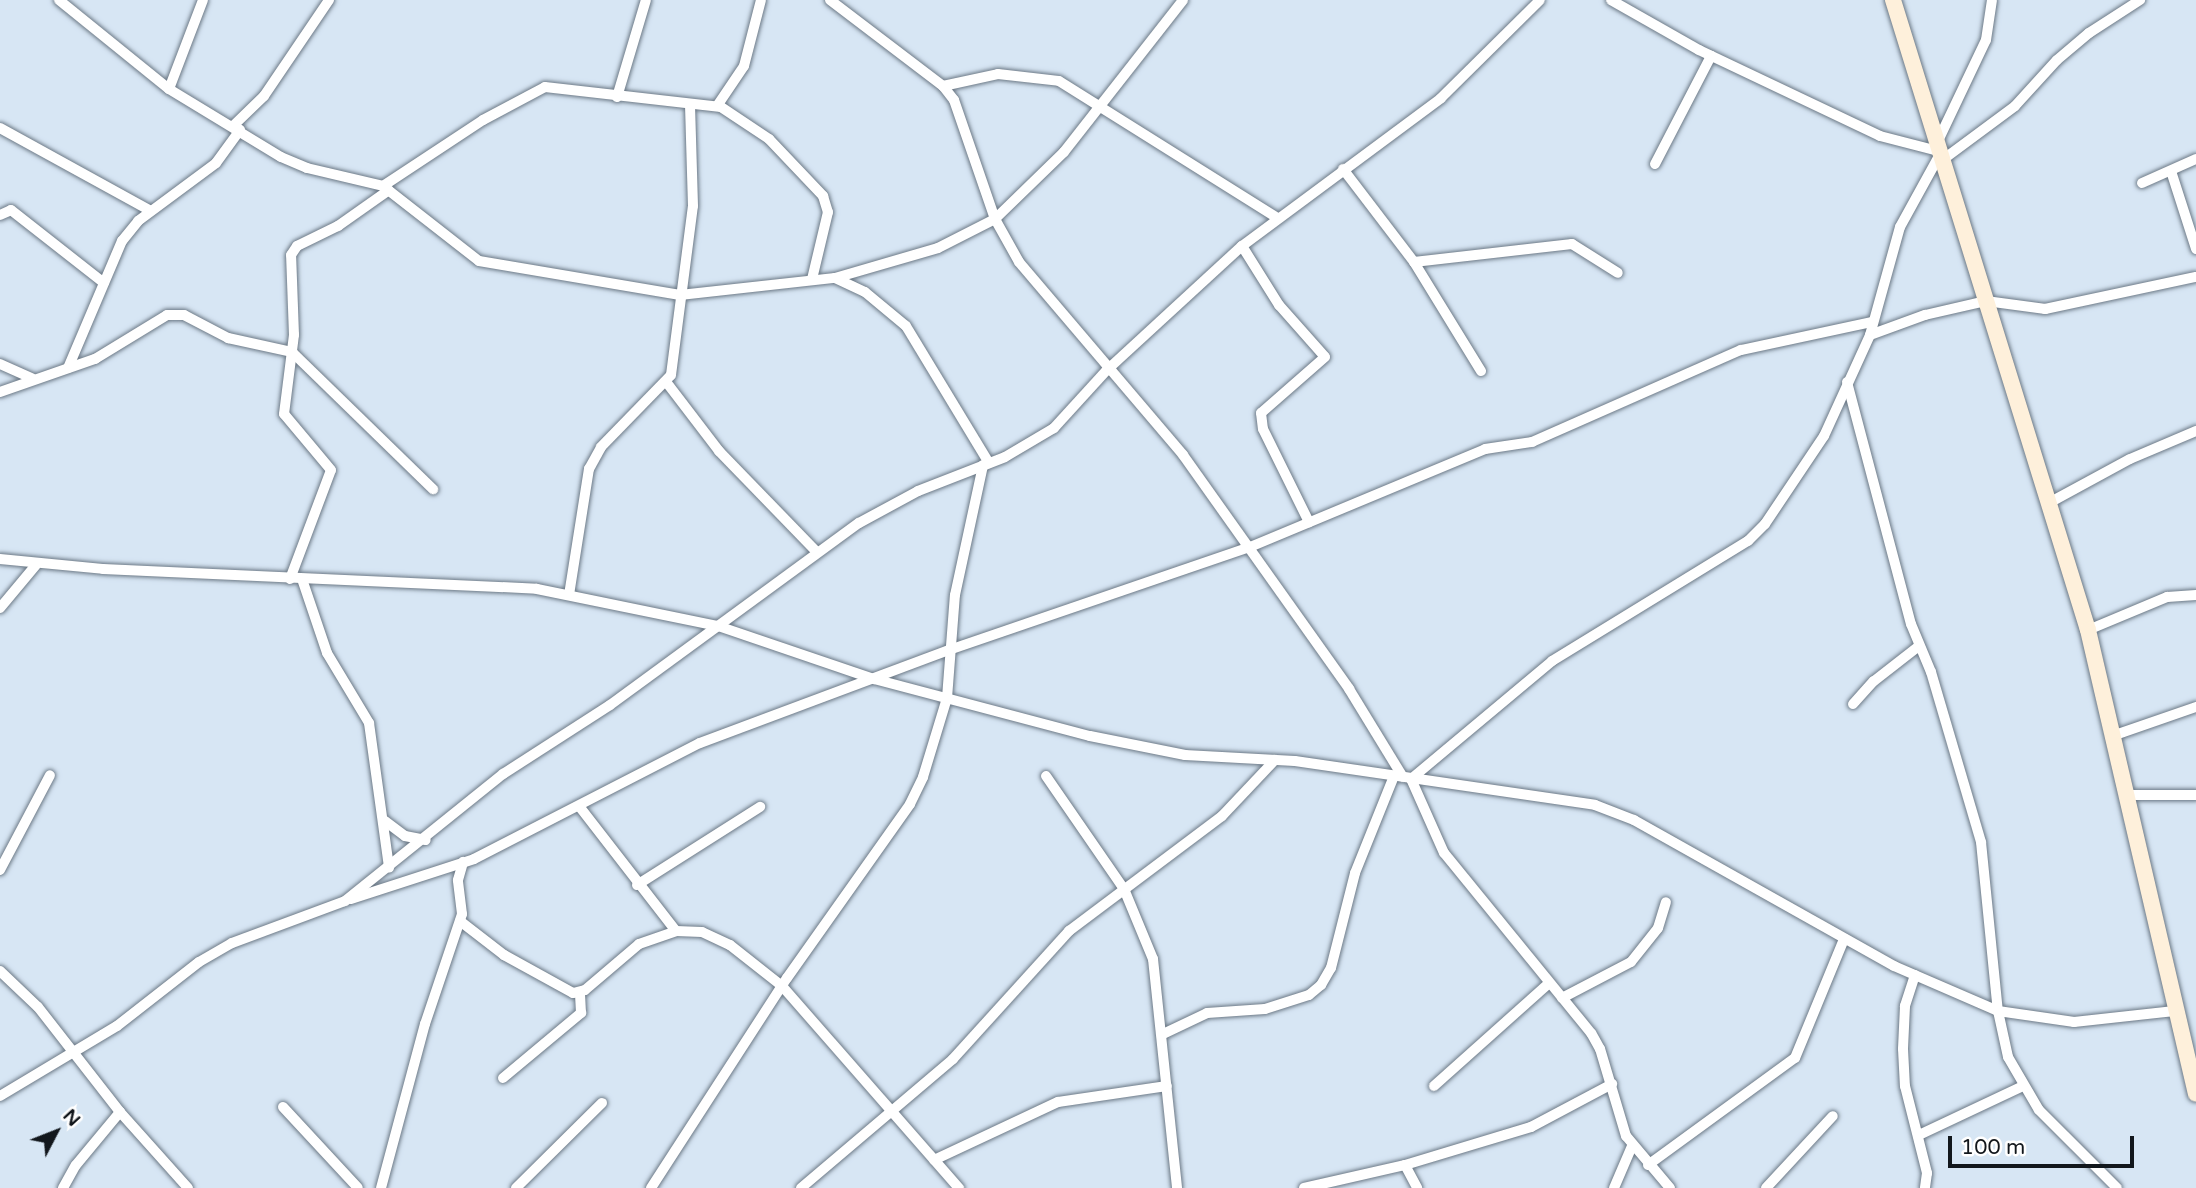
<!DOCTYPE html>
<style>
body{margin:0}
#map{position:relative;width:2196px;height:1188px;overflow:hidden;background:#d7e6f4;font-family:"Varela Round",sans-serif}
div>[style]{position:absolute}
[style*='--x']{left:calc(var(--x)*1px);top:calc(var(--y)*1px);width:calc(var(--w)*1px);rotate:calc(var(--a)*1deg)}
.roads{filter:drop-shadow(0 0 2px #6c7986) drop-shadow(0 0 2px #6c7986)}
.street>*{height:10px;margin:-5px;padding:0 5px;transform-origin:5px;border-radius:5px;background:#fff}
.secondary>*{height:16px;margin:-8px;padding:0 8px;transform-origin:8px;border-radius:8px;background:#fef0db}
span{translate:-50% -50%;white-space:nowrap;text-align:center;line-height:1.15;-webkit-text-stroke:6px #fff;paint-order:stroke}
.north{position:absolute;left:21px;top:1097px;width:70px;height:70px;-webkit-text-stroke:5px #fff;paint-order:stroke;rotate:48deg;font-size:19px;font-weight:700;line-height:28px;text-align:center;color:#12171c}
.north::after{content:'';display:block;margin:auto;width:24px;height:32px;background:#12171c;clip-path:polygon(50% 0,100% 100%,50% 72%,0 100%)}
.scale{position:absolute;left:1948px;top:1136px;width:186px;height:32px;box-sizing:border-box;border:4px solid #12171c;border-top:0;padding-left:9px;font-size:21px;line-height:24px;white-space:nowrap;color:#12171c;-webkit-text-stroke:5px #fff;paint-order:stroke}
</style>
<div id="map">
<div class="roads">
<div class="street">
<i style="--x:59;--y:0;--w:141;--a:39"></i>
<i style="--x:169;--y:89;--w:131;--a:31.3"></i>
<i style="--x:281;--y:157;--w:28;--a:23"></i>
<i style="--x:307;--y:168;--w:78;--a:13.3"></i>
<i style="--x:383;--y:186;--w:122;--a:38"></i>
<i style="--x:479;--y:261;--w:204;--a:9.6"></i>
<i style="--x:680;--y:295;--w:156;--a:-6.3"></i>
<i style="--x:835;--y:278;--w:107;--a:-16.2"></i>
<i style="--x:938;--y:248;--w:64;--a:-27"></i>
<i style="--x:995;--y:219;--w:96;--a:-44.2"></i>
<i style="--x:1064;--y:152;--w:193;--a:-51.9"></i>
<i style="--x:830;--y:0;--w:142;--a:37.3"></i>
<i style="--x:943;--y:86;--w:18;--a:52"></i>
<i style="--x:954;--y:100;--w:126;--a:71"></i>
<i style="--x:995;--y:219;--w:49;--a:60.8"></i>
<i style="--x:1019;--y:262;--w:253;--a:49.6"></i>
<i style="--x:1183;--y:455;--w:287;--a:54.6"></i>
<i style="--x:1349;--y:689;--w:103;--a:58.5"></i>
<i style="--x:1611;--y:0;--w:101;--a:29.6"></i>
<i style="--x:1699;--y:50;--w:200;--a:25.4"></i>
<i style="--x:1880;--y:136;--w:60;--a:14.5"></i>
<i style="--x:943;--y:86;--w:56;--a:-12.3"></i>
<i style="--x:998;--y:74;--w:61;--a:6.5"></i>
<i style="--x:1059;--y:81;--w:256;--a:32.1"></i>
<i style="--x:169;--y:89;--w:95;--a:-69.1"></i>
<i style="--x:617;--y:97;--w:101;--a:-73.4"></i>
<i style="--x:717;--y:106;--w:48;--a:-56"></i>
<i style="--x:744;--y:66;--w:68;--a:-75.6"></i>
<i style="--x:233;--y:126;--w:43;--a:-44.1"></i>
<i style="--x:264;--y:96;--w:116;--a:-55.9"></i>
<i style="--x:0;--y:128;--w:172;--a:28.8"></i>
<i style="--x:1937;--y:143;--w:114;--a:-64.6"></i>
<i style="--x:1986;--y:40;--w:40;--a:-81.5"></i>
<i style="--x:1941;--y:161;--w:92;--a:-36.6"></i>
<i style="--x:2015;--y:106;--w:62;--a:-47.6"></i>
<i style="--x:2057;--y:60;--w:42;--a:-40.2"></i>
<i style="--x:2089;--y:33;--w:61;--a:-32.9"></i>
<i style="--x:1655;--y:164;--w:122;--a:-62.6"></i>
<i style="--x:1343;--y:169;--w:117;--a:52.6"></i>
<i style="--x:1414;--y:262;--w:128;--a:58.4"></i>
<i style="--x:2171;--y:171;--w:82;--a:72.2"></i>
<i style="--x:2142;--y:183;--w:59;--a:-24"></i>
<i style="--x:383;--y:186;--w:120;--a:-33.4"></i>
<i style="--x:483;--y:120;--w:70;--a:-28"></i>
<i style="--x:545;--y:87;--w:177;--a:6.5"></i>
<i style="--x:721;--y:107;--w:58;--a:33.7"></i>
<i style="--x:769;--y:139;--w:79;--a:46.5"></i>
<i style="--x:823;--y:196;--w:17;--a:73"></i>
<i style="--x:828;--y:212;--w:69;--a:103.4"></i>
<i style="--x:0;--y:215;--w:12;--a:-24"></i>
<i style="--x:11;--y:210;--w:118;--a:38.1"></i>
<i style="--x:1242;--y:246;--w:70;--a:57.9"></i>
<i style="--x:1279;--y:305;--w:69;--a:48.5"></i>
<i style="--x:1325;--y:357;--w:85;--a:138.8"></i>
<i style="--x:1261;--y:413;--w:16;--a:83"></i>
<i style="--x:1263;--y:429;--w:104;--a:63.7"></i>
<i style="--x:1414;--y:262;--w:159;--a:-6.5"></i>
<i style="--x:1572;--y:244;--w:54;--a:32.2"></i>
<i style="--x:835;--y:278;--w:33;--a:25"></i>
<i style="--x:865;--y:292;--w:53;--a:39.7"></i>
<i style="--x:906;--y:326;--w:160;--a:58.8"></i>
<i style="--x:1870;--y:335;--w:59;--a:-20"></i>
<i style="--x:1925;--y:315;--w:63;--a:-12.9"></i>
<i style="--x:1986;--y:301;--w:60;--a:7.7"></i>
<i style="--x:2045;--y:309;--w:154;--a:-12"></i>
<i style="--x:0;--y:364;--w:35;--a:24"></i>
<i style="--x:68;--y:368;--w:138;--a:-67"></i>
<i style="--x:122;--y:241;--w:26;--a:-51"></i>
<i style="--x:138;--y:221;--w:97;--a:-36.6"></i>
<i style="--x:216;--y:163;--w:41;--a:-54"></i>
<i style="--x:1847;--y:382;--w:250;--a:75.2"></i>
<i style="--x:1911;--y:624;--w:52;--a:67.4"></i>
<i style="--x:1931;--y:672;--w:177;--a:73.6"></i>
<i style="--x:1981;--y:842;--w:170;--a:84.3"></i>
<i style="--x:1998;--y:1011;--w:47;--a:77.7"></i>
<i style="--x:2008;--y:1057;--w:61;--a:59.7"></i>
<i style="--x:2039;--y:1110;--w:110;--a:45"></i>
<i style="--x:667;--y:383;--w:86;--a:52.6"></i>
<i style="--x:719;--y:451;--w:139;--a:45.9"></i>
<i style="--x:0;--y:392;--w:101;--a:-19.2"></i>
<i style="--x:95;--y:359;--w:84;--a:-31.4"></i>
<i style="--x:167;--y:315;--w:17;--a:0"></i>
<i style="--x:184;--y:315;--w:50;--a:27.6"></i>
<i style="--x:228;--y:338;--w:66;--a:12.3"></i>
<i style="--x:292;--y:352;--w:197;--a:44.2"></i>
<i style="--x:2047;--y:504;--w:94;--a:-28.5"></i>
<i style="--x:2130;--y:459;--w:72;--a:-23"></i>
<i style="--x:0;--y:559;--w:103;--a:5.5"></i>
<i style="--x:103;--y:569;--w:434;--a:2.6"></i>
<i style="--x:537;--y:589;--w:185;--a:11.6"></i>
<i style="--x:718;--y:626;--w:165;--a:18.8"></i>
<i style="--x:874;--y:679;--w:223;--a:14.8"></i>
<i style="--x:1090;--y:736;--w:97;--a:11.3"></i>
<i style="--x:1185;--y:755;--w:110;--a:3.1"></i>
<i style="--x:1295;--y:761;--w:303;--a:8.3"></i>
<i style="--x:1595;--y:805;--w:42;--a:21"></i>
<i style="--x:1634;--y:820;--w:298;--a:29.3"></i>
<i style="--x:1894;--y:966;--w:113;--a:23.4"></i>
<i style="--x:1998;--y:1011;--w:77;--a:8.2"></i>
<i style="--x:2074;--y:1022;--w:101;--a:-6.3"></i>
<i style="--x:290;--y:579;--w:116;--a:-69.4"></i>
<i style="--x:331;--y:470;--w:73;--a:-130"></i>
<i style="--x:284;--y:414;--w:80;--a:-82.8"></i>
<i style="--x:294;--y:335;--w:80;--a:-92.1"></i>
<i style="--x:291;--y:255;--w:11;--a:-56"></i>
<i style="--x:297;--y:246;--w:46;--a:-26"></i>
<i style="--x:338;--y:226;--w:62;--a:-35.2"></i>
<i style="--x:302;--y:579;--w:78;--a:71.3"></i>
<i style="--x:327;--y:653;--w:82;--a:59"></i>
<i style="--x:369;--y:723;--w:146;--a:82.1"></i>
<i style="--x:569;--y:595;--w:128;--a:-81"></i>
<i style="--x:589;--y:469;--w:25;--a:-61"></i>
<i style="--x:601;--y:447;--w:100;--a:-45.8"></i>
<i style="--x:671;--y:375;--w:170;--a:-82.6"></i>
<i style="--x:693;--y:206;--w:100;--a:-91.7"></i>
<i style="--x:0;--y:608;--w:56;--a:-50.1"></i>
<i style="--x:2088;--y:630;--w:86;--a:-22.7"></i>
<i style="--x:2167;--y:597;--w:29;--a:-4"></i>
<i style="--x:1853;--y:704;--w:31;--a:-48"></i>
<i style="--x:1874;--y:681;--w:57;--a:-37.9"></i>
<i style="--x:2115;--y:735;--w:86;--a:-19.1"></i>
<i style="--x:1046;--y:776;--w:137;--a:55.4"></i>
<i style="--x:1124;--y:889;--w:76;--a:67.5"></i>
<i style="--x:1153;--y:959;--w:230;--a:84"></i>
<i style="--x:2125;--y:795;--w:71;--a:0"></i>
<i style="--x:579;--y:806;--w:158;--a:52.2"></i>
<i style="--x:385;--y:821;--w:25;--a:37"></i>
<i style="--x:405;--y:836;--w:21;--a:11"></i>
<i style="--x:0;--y:870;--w:107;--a:-62.2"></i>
<i style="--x:637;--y:885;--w:146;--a:-32.4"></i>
<i style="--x:351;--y:899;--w:129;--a:-18"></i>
<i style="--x:474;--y:859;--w:254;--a:-27.2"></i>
<i style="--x:700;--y:743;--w:266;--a:-20.5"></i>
<i style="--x:949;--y:650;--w:318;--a:-18.9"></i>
<i style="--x:1250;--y:547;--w:255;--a:-22.6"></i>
<i style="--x:1485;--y:449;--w:48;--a:-8.5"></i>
<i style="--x:1532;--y:442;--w:228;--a:-23.8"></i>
<i style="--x:1741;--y:350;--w:134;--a:-12.1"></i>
<i style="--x:460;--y:921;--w:56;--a:37.7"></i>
<i style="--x:504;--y:955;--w:79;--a:28.8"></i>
<i style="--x:573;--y:993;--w:12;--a:-14"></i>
<i style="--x:585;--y:990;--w:71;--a:-40.4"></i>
<i style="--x:639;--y:944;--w:39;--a:-19"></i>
<i style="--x:676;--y:931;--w:26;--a:2"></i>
<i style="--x:702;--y:932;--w:31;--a:25"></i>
<i style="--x:730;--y:945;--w:66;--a:38.3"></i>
<i style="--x:782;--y:986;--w:269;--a:48.8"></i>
<i style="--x:0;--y:971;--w:52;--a:43.5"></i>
<i style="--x:38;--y:1007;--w:133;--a:52"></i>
<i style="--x:120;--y:1112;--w:102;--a:48.2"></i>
<i style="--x:1915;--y:975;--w:33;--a:108"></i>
<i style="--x:1905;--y:1006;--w:43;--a:92.7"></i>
<i style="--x:1903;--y:1049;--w:37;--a:87"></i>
<i style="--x:1905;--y:1086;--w:90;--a:75.8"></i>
<i style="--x:1927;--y:1173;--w:15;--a:98"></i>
<i style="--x:1562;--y:998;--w:78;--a:-27.6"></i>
<i style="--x:1631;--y:962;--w:43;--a:-51.5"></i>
<i style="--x:1658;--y:928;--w:27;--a:-73"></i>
<i style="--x:1163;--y:1034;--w:49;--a:-25.5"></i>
<i style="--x:1207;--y:1013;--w:58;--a:-3.9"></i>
<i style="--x:1265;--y:1009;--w:46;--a:-17.7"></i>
<i style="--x:1309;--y:995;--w:16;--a:-40"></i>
<i style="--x:1321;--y:985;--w:20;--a:-60"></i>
<i style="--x:1331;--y:968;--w:98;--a:-75.8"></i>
<i style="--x:1355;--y:873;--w:105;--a:-68.1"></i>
<i style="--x:503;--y:1078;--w:102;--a:-39.8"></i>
<i style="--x:581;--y:1013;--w:21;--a:-93"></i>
<i style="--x:1434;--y:1086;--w:154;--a:-41.8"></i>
<i style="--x:0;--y:1096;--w:136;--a:-30.9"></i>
<i style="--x:117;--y:1026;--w:104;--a:-38"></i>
<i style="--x:199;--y:962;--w:38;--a:-30"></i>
<i style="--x:232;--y:943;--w:121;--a:-20.4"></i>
<i style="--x:345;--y:901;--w:203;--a:-38.8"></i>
<i style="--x:503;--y:774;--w:127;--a:-32.8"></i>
<i style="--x:610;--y:705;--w:308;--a:-36.2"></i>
<i style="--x:859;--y:523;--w:67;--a:-28.5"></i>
<i style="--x:918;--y:491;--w:93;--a:-21.3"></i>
<i style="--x:1005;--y:457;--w:57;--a:-30.6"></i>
<i style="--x:1054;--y:428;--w:79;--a:-47.6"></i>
<i style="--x:1107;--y:370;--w:183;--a:-42.6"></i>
<i style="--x:1242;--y:246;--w:248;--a:-36.6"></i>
<i style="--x:1441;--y:98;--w:139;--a:-44.7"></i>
<i style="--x:283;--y:1107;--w:110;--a:47.2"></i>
<i style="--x:1919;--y:1135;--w:115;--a:-25.2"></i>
<i style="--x:934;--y:1160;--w:137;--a:-25.1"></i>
<i style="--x:1058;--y:1102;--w:110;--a:-8.4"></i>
<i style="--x:1405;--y:1165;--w:26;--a:62"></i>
<i style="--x:1648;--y:1165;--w:182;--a:-36.1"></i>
<i style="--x:1795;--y:1058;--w:129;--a:-67.6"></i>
<i style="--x:63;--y:1188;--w:26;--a:-61"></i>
<i style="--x:76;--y:1165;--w:69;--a:-50.3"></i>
<i style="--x:381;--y:1188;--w:170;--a:-75"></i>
<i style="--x:425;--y:1024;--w:116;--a:-71.4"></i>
<i style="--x:462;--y:914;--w:34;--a:-97"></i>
<i style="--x:458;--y:880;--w:19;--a:-74"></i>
<i style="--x:516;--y:1188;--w:121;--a:-44.7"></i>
<i style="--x:651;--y:1188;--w:250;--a:-57.1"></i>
<i style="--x:787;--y:978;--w:213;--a:-54.7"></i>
<i style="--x:910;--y:804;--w:30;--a:-64"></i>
<i style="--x:923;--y:777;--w:83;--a:-73.1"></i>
<i style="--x:947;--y:698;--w:103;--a:-85.6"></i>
<i style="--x:955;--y:595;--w:133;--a:-77.8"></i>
<i style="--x:801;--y:1188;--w:199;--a:-40.3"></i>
<i style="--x:953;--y:1059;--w:173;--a:-47.8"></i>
<i style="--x:1069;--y:931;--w:191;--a:-36.9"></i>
<i style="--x:1222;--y:816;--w:77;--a:-46.6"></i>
<i style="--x:1304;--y:1188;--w:104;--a:-12.8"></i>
<i style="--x:1405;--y:1165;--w:132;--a:-16.8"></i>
<i style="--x:1531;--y:1127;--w:92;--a:-28"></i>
<i style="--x:1614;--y:1188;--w:46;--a:-66.8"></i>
<i style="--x:1670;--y:1188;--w:68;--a:-130.2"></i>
<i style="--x:1626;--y:1136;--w:91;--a:-106.6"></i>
<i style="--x:1600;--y:1049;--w:18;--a:-119"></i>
<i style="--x:1591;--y:1033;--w:232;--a:-129.2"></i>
<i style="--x:1444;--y:853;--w:81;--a:-114"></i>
<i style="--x:1411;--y:779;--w:184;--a:-39.9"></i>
<i style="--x:1552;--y:661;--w:230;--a:-31.5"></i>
<i style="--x:1748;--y:541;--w:24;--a:-45"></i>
<i style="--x:1765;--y:524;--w:106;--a:-56.2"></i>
<i style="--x:1824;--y:436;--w:111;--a:-65.5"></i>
<i style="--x:1870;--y:335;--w:112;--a:-74.5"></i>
<i style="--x:1900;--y:227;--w:81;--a:-61.2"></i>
<i style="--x:1766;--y:1188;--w:98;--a:-47.1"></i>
</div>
<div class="secondary">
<i style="--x:1893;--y:0;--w:659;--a:72.8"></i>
<i style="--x:2088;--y:630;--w:476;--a:76.9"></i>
</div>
</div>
<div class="north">N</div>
<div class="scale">100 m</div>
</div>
